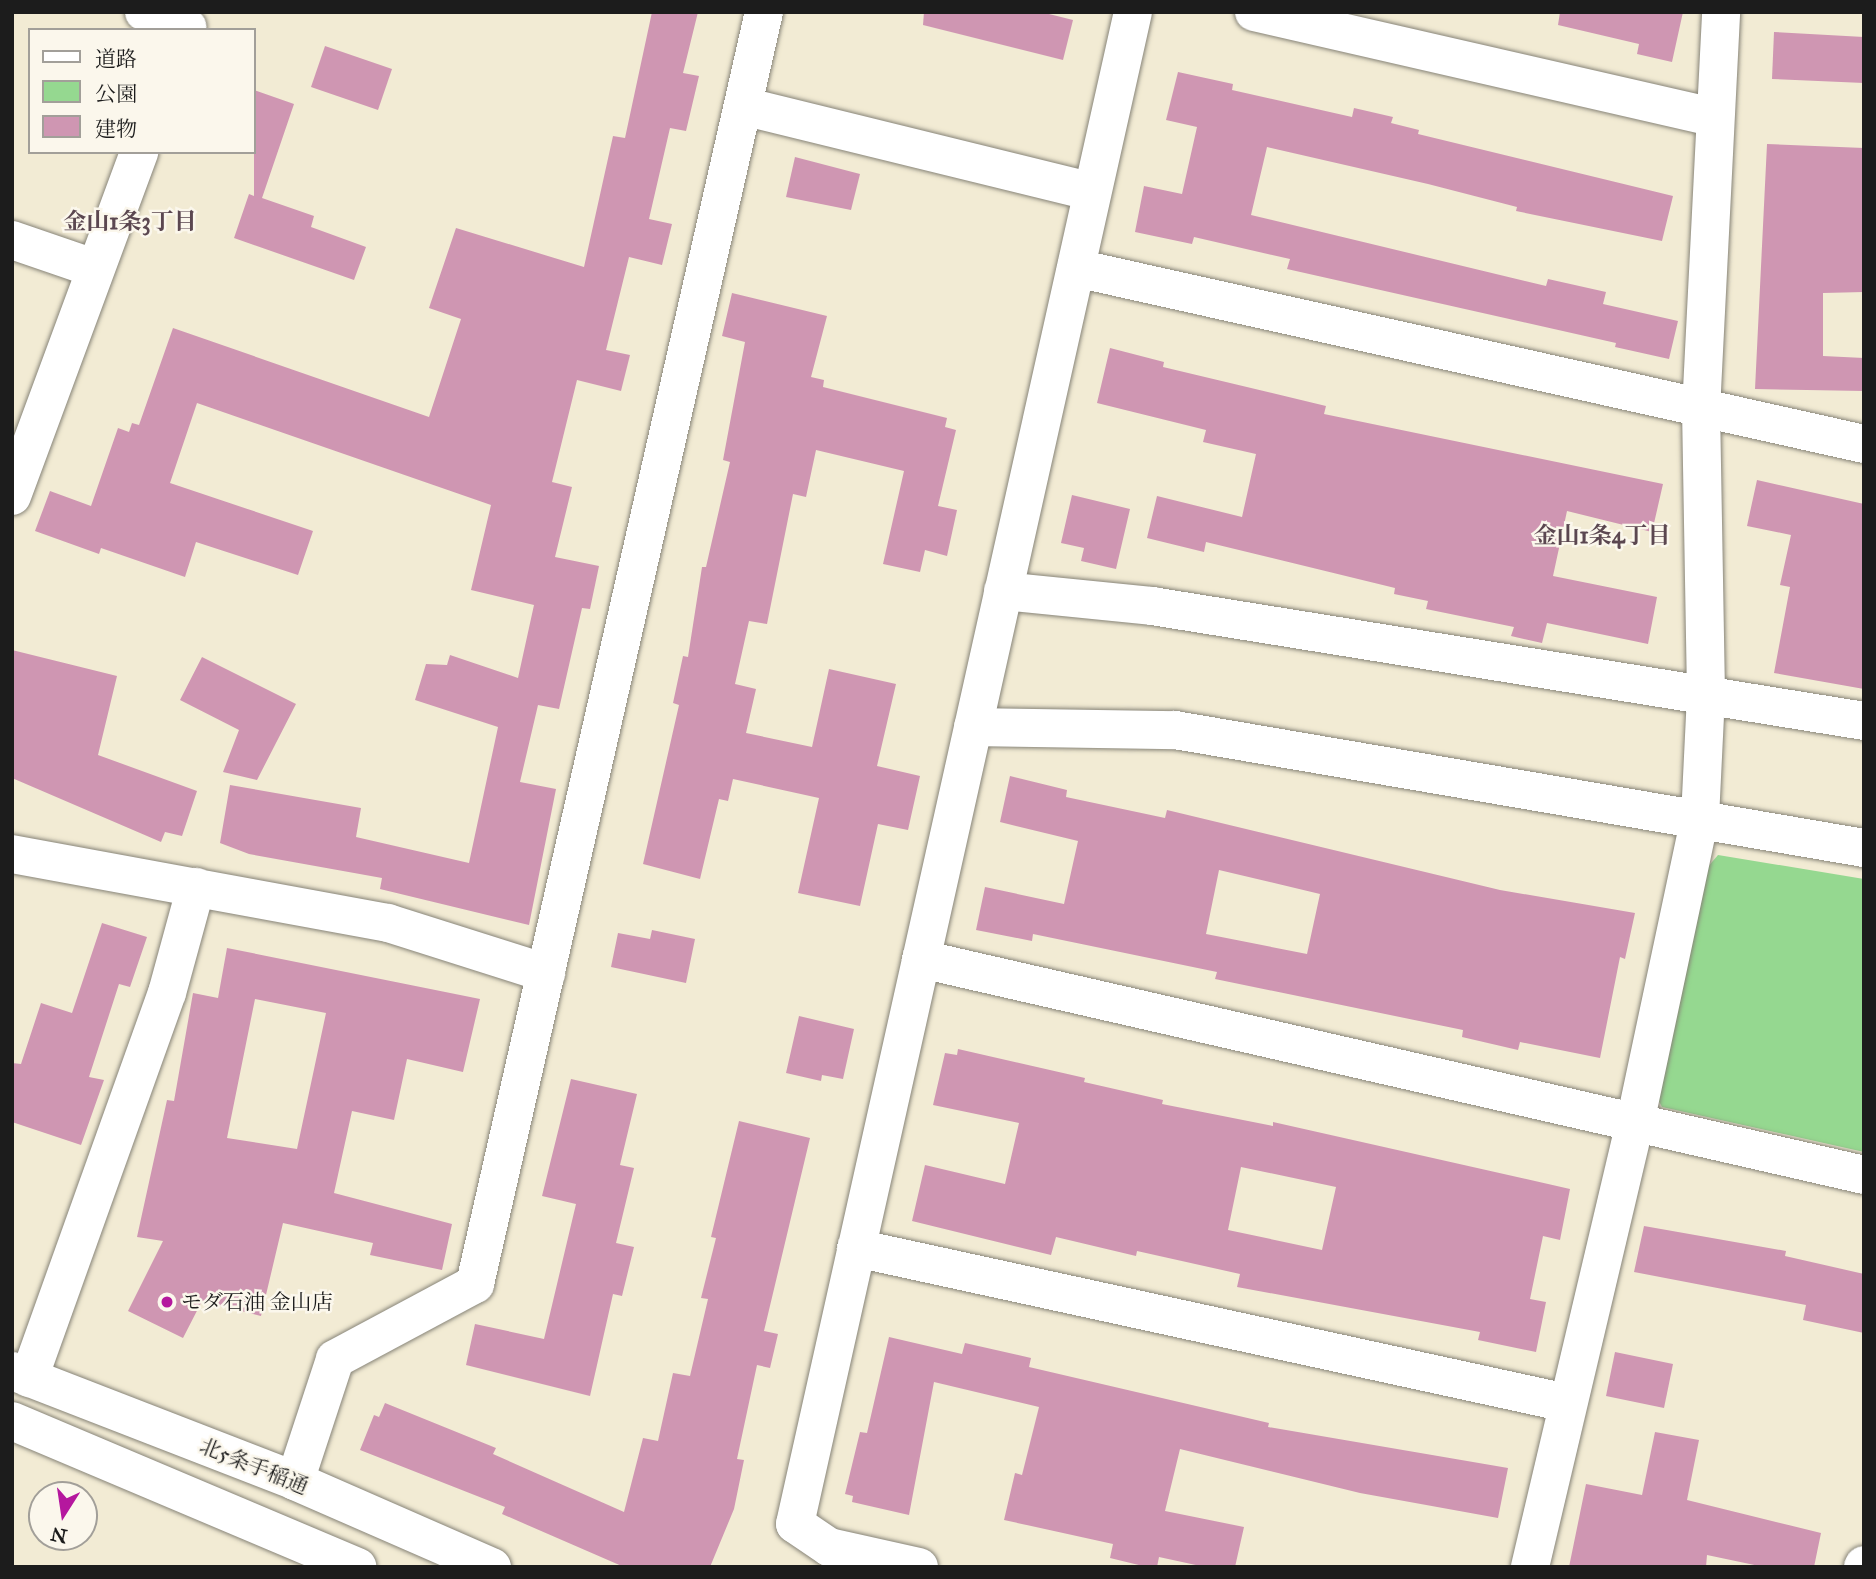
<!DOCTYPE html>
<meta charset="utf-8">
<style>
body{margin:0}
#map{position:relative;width:1876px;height:1579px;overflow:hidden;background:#f2ebd4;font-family:"IM FELL Great Primer","Noto Serif JP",serif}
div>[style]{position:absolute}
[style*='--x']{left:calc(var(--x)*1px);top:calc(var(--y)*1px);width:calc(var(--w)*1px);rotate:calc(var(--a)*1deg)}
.green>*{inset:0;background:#95d890}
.building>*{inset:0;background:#cf96b2}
.roads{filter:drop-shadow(0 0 2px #878478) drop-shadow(0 0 2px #878478)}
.minor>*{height:38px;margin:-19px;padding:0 19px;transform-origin:19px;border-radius:19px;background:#fff}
.highway>*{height:38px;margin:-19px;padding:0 19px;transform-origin:19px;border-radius:19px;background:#fff}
.dots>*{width:19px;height:19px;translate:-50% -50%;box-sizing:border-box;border:4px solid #fbf7ec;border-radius:50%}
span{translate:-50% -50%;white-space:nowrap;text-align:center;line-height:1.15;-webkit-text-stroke:5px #fbf7ec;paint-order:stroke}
.poi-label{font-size:21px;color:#1c1c1c}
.left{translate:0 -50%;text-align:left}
.street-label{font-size:21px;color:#1c1c1c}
.neighbourhood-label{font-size:23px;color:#5b4750;font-weight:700}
.frame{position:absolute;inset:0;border:14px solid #1c1c1c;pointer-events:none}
.legend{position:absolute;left:28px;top:28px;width:228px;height:126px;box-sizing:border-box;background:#fbf7ec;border:2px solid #a29f99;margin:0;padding:9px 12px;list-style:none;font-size:21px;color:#1c1c1c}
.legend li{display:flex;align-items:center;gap:14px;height:35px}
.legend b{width:35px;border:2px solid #a29f99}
.north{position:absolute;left:28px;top:1481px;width:70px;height:70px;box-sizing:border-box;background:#fbf7ec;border:2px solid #a29f99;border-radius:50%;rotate:192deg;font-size:19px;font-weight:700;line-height:28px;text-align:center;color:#1c1c1c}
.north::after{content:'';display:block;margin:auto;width:24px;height:32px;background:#b5179e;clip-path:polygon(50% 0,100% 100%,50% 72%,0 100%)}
</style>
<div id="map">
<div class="green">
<i style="clip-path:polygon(1718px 855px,1864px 879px,1864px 1152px,1662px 1107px,1654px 1092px,1706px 869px)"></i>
</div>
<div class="building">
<i style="clip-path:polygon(652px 12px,698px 12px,683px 73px,699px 76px,686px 131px,670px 128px,649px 219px,672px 224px,662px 265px,629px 257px,606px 350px,630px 355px,621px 391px,577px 380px,552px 482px,572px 487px,555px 557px,599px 566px,590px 609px,582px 608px,559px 709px,538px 705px,520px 782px,556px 789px,529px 925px,380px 889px,382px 878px,249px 854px,220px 843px,230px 785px,361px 808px,356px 837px,469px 863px,498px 727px,415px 700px,426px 664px,447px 665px,450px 655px,518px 678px,534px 605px,471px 590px,491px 505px,197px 403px,170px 483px,313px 531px,298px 575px,196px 542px,185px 577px,101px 548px,99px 554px,35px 531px,50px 491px,91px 506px,118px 428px,129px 432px,132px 423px,139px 425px,173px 328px,429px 417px,461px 319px,429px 308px,456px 228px,584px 267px,613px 136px,625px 138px)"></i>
<i style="clip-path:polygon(924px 12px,1041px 12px,1073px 20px,1063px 60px,923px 25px)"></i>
<i style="clip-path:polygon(1560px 12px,1683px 12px,1672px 62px,1637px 54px,1639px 44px,1558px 25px)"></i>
<i style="clip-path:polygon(1774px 32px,1864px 37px,1864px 83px,1772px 79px)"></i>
<i style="clip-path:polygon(325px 46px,392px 69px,378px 110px,311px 87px)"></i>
<i style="clip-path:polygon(1178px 72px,1233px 84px,1232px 90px,1352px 117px,1354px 108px,1393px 117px,1391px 123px,1419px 130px,1418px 134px,1673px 196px,1662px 241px,1516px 211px,1517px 207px,1428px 184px,1267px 147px,1251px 215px,1546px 286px,1548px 279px,1606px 292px,1603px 304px,1678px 321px,1669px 359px,1615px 347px,1616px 343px,1287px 269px,1290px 259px,1194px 237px,1192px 244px,1135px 232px,1144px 186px,1182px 194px,1197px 127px,1166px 120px)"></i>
<i style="clip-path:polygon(254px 90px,294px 104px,262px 198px,314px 216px,311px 227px,366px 247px,354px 280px,234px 238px,249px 194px,254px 196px)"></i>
<i style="clip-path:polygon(1767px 144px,1864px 148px,1864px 292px,1823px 293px,1823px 356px,1864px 358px,1864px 391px,1755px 389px)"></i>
<i style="clip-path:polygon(795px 157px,860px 174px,851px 210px,786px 197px)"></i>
<i style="clip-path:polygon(732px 293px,827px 316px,811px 377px,824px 380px,823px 387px,947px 418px,945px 427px,956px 430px,938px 506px,957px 510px,947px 556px,925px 550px,920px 572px,883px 564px,904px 471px,816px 450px,806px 497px,793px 494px,767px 624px,749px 621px,735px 684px,756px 689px,746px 733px,812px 747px,829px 669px,896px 684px,877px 766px,920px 776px,908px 830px,878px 824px,860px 906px,798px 893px,819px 798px,733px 779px,728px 801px,719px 799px,700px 879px,643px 864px,679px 705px,673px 703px,683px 656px,688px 657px,702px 567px,706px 567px,730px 462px,723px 460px,745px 342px,722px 336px)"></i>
<i style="clip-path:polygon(1110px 348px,1164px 362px,1163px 367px,1326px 406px,1324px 414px,1663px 484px,1652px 532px,1567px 511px,1553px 576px,1657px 597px,1648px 644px,1547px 623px,1542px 643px,1511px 636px,1514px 627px,1426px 609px,1428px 601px,1394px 594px,1395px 588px,1206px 542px,1204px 552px,1147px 538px,1157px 496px,1242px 517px,1256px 454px,1203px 442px,1206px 430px,1097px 403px)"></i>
<i style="clip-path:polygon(1757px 480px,1864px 504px,1864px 689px,1774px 673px,1790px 587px,1780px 585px,1791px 535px,1747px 526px)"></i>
<i style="clip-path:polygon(1072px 495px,1130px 509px,1116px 569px,1081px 561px,1084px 548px,1061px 543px)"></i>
<i style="clip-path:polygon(12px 650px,117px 676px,98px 755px,197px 791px,182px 836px,165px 832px,161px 842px,12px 778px)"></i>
<i style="clip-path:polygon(202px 657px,296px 704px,257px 780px,223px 772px,239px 730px,180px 700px)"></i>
<i style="clip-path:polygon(evenodd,1010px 776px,1067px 790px,1066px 797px,1165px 818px,1167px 810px,1500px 890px,1635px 913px,1625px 959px,1620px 957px,1600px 1058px,1520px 1042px,1518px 1050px,1462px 1037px,1463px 1030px,1215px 979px,1217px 972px,1033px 934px,1032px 941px,976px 930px,985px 887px,1064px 904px,1078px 841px,1000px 822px,1010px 776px,1219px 870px,1320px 894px,1307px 954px,1206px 934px,1219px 870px)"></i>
<i style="clip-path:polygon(102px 923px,147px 937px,130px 987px,119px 984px,89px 1077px,104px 1080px,81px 1145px,12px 1122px,12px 1063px,21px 1064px,41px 1003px,72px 1013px)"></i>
<i style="clip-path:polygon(652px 930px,695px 939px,686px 983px,611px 967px,618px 933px,650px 939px)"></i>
<i style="clip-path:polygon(evenodd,227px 948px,480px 999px,463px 1072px,407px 1059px,394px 1120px,352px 1111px,334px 1193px,452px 1224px,442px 1270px,370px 1255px,373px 1243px,283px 1223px,261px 1316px,202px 1301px,183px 1338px,128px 1311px,163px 1241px,137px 1237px,167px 1100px,174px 1101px,193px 993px,218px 998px,227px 948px,255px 999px,326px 1013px,297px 1149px,227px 1138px,255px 999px)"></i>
<i style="clip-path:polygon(799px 1016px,854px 1029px,843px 1079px,822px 1075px,821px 1081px,786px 1073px)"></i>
<i style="clip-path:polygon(evenodd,958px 1049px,1085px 1078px,1084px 1082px,1163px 1100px,1162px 1104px,1273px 1126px,1273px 1122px,1570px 1189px,1560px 1240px,1543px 1236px,1530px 1299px,1546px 1302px,1536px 1352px,1478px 1340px,1480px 1332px,1237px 1287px,1240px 1274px,1137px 1251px,1136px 1256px,1056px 1237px,1051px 1255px,912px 1221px,925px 1165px,1005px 1184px,1019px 1123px,933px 1105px,945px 1053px,957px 1055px,958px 1049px,1241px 1167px,1336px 1187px,1322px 1250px,1228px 1230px,1241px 1167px)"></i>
<i style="clip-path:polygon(571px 1079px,637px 1094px,620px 1165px,634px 1168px,616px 1243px,634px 1247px,622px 1296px,613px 1294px,590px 1396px,466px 1365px,475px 1324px,544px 1339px,576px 1204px,542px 1196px)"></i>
<i style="clip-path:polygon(739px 1121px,810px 1138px,764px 1331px,778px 1334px,770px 1368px,757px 1365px,737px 1459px,744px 1460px,734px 1509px,710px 1567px,624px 1567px,502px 1514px,505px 1507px,360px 1450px,374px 1415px,379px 1417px,385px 1403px,496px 1448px,493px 1454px,624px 1512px,643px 1438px,658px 1441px,673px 1373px,690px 1376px,708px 1299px,701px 1298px,716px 1238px,711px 1237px)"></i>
<i style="clip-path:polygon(1644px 1226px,1786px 1251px,1785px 1256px,1864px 1274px,1864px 1333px,1803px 1320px,1806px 1305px,1634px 1272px)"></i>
<i style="clip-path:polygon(889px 1337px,962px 1354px,965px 1343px,1031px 1358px,1029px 1367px,1269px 1423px,1268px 1427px,1508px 1468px,1498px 1518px,1360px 1493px,1180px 1449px,1165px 1511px,1244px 1527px,1235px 1567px,1205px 1567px,1159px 1557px,1157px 1567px,1147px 1567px,1110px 1558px,1113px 1544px,1004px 1520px,1015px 1473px,1022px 1475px,1039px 1407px,934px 1382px,909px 1515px,852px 1502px,853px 1496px,845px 1494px,860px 1432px,867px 1433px)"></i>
<i style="clip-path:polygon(1615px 1352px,1673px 1364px,1664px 1408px,1606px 1396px)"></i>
<i style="clip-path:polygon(1655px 1432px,1699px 1440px,1687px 1500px,1821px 1533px,1814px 1567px,1764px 1567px,1707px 1555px,1706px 1567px,1569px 1567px,1586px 1484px,1642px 1495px)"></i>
</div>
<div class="roads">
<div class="minor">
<i style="--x:144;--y:12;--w:46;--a:19.2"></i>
<i style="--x:1254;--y:12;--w:471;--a:12.9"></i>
<i style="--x:743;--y:106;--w:359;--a:13.8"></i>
<i style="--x:12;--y:240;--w:87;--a:18.9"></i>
<i style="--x:1076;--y:268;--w:807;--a:12.59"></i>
<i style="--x:12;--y:496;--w:367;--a:-69.7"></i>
<i style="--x:1003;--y:591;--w:150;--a:5.7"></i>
<i style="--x:1152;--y:606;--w:721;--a:9.17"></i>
<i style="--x:973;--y:727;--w:202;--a:0.9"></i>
<i style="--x:1175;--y:730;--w:699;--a:9.72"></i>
<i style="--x:12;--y:854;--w:382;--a:10.4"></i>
<i style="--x:388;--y:923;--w:166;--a:17.6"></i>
<i style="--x:921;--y:959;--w:967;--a:12.9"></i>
<i style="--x:856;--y:1248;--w:728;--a:12.3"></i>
<i style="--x:29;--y:1378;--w:409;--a:-70.3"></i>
<i style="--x:167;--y:993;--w:110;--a:-74.7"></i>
<i style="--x:295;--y:1481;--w:128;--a:-71.8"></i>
<i style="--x:335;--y:1359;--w:159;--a:-28.2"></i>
<i style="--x:475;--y:1284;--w:1304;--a:-77.2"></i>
<i style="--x:919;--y:1567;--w:92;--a:-167.5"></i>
<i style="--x:829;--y:1547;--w:41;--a:-145.9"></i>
<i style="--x:795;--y:1524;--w:1549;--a:-77.4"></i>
<i style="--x:1530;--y:1567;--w:456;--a:-76.7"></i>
<i style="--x:1635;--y:1123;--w:312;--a:-78"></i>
<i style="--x:1700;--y:818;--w:124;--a:-87.2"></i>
<i style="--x:1706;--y:694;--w:284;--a:-91"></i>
<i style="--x:1701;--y:410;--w:399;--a:-87.1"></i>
<i style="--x:1863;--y:1567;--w:2;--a:-63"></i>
</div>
<div class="highway">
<i style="--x:12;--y:1371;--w:304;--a:21.2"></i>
<i style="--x:295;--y:1481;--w:215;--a:23.6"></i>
<i style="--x:12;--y:1421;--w:375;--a:22.9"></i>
</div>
</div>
<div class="dots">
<i style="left:167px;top:1302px;background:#b5179e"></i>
</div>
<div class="poi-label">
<span class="left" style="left:181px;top:1302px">モダ石油 金山店</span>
</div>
<div class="street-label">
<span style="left:254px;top:1466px;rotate:22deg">北5条手稲通</span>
</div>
<div class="neighbourhood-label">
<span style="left:130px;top:221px">金山1条3丁目</span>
<span style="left:1602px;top:535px">金山1条4丁目</span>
</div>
<div class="frame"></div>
<ul class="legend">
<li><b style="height:9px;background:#fff"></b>道路</li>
<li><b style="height:19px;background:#95d890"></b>公園</li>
<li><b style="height:19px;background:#cf96b2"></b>建物</li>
</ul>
<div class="north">N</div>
</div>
